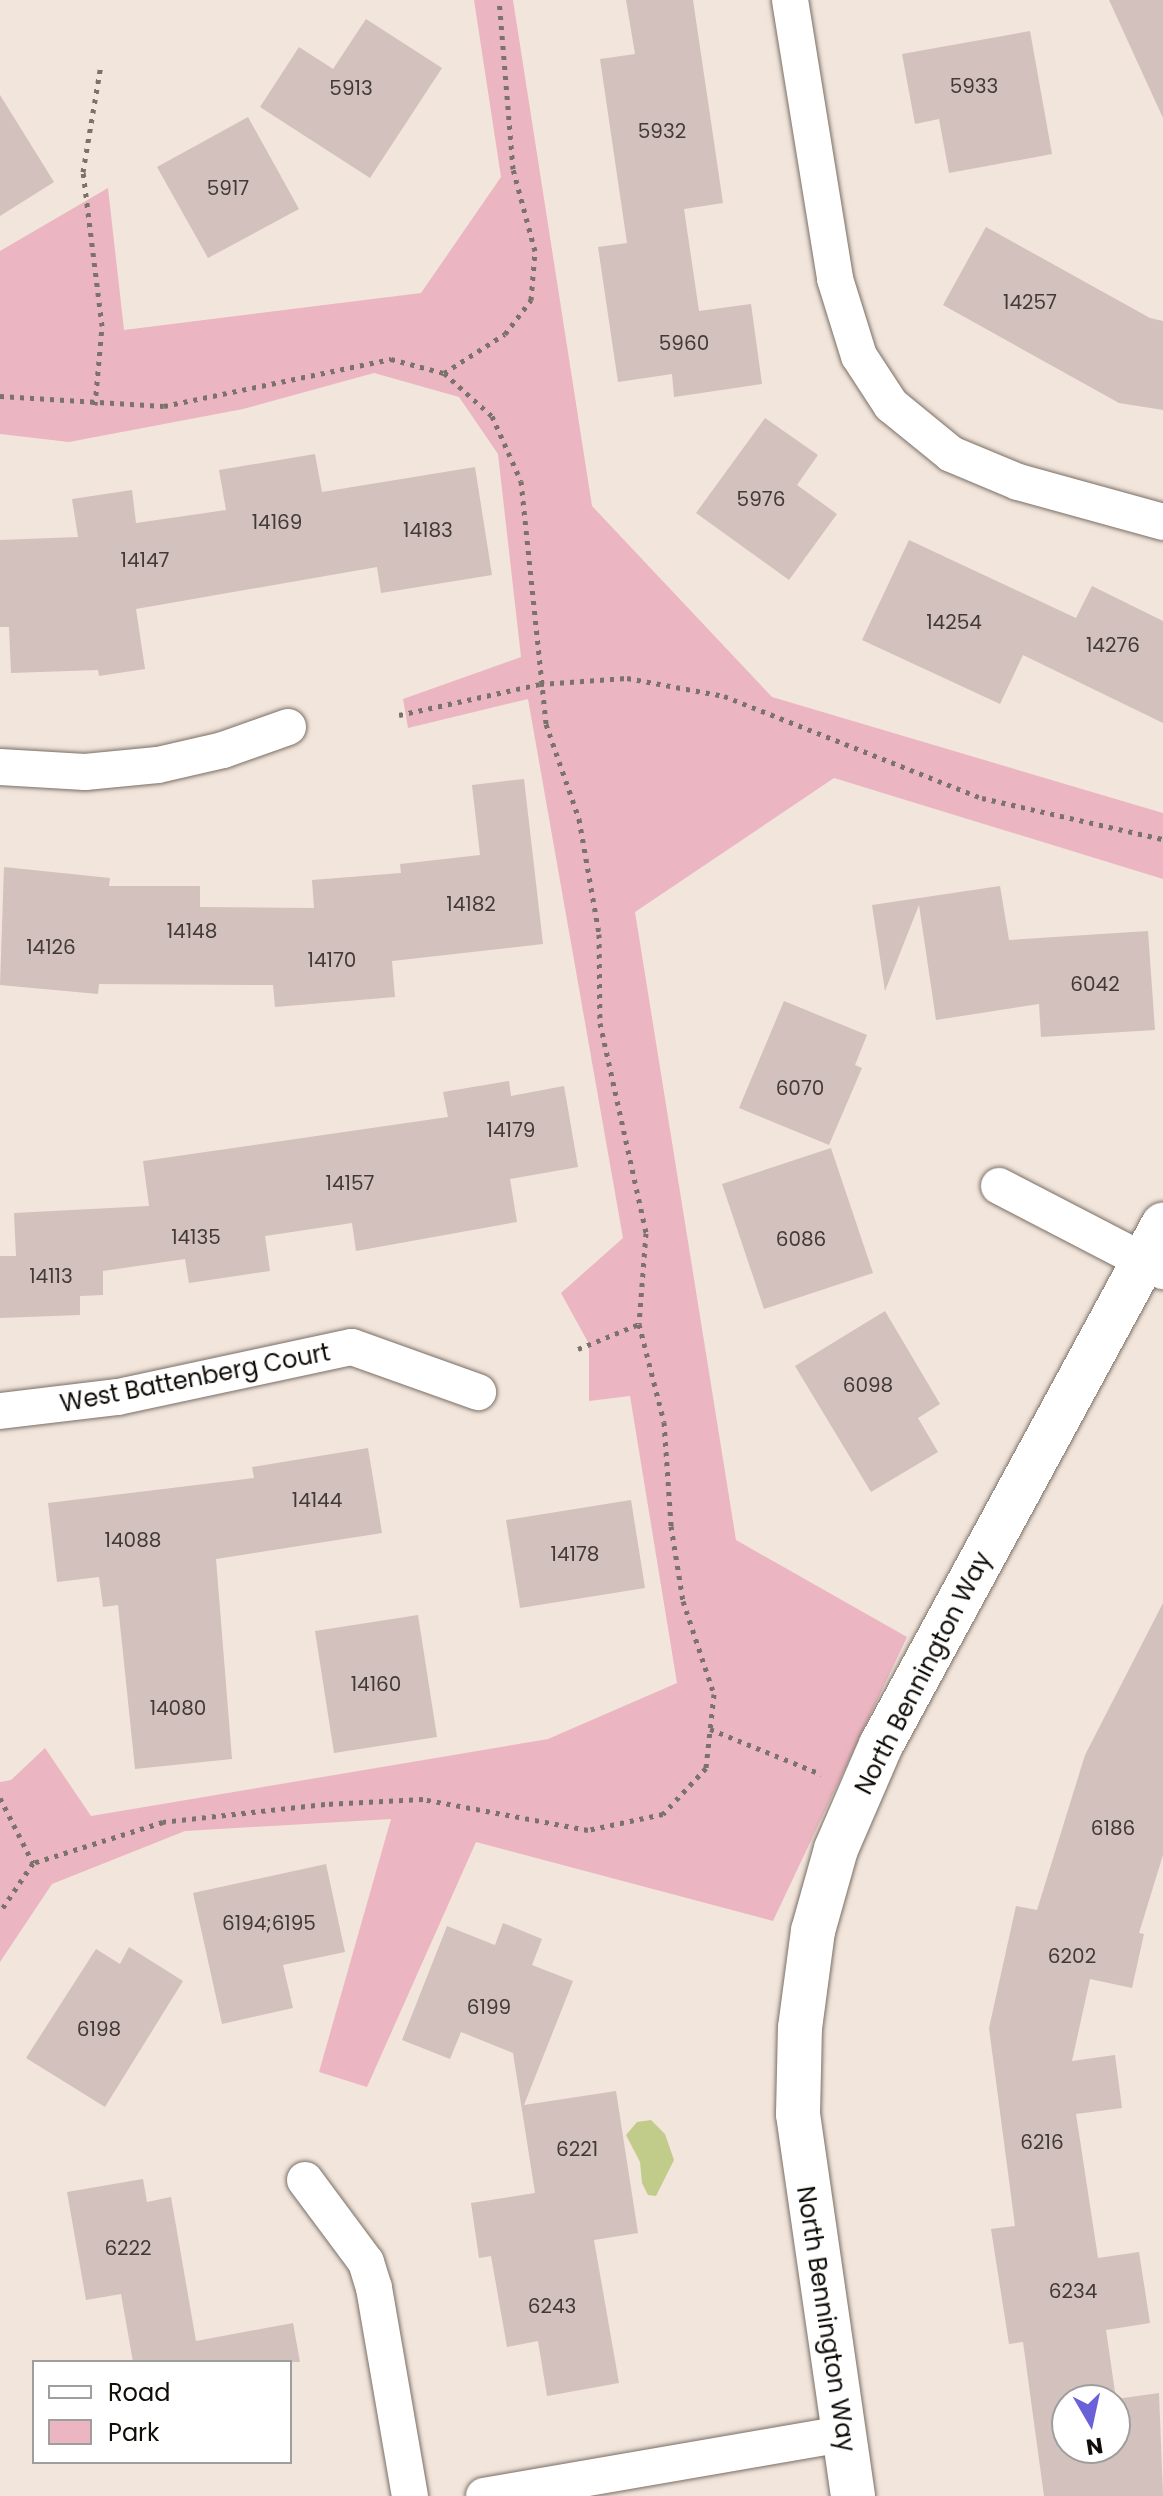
<!DOCTYPE html>
<style>
body{margin:0}
#map{position:relative;width:1163px;height:2496px;overflow:hidden;background:#f2e5db;font-family:Poppins,sans-serif}
div>[style]{position:absolute}
[style*='--x']{left:calc(var(--x)*1px);top:calc(var(--y)*1px);width:calc(var(--w)*1px);rotate:calc(var(--a)*1deg)}
.green>*{inset:0;background:#ebb6c1}
.water>*{inset:0;background:#c2cc8a}
.building>*{inset:0;background:#d2c1bd}
.path>*{height:5px;margin-top:-2.5px;transform-origin:0;background:repeating-linear-gradient(90deg,#7a726b 0 4px,transparent 0 10px)}
.roads{filter:drop-shadow(0 0 2px #7a6f66) drop-shadow(0 0 2px #7a6f66)}
.minor>*{height:36px;margin:-18px;padding:0 18px;transform-origin:18px;border-radius:18px;background:#fff}
.tertiary>*{height:44px;margin:-22px;padding:0 22px;transform-origin:22px;border-radius:22px;background:#fff}
span{translate:-50% -50%;white-space:nowrap;text-align:center;line-height:1.15;-webkit-text-stroke:7px #fff;paint-order:stroke}
.number-label{font-size:20px;color:#413a36}
.number-label span{-webkit-text-stroke-width:0}
.street-label{font-size:24px;color:#110d09}
.legend{position:absolute;left:32px;top:2360px;width:260px;height:104px;box-sizing:border-box;background:#fff;border:2px solid #a09e9d;margin:0;padding:10px 14px;list-style:none;font-size:24px;color:#110d09}
.legend li{display:flex;align-items:center;gap:16px;height:40px}
.legend b{width:40px;border:2px solid #a09e9d}
.north{position:absolute;left:1051px;top:2384px;width:80px;height:80px;box-sizing:border-box;background:#fff;border:2px solid #a09e9d;border-radius:50%;rotate:171deg;font-size:22px;font-weight:700;line-height:32px;text-align:center;color:#110d09}
.north::after{content:'';display:block;margin:auto;width:28px;height:36px;background:#6960da;clip-path:polygon(50% 0,100% 100%,50% 72%,0 100%)}
</style>
<div id="map">
<div class="green">
<i style="clip-path:polygon(474px 0,513px 0,592px 506px,772px 697px,1163px 813px,1163px 879px,834px 778px,635px 912px,736px 1540px,907px 1637px,773px 1921px,476px 1842px,367px 2087px,319px 2072px,391px 1819px,185px 1831px,52px 1884px,0 1962px,0 1782px,11px 1780px,45px 1748px,91px 1816px,548px 1739px,677px 1683px,630px 1396px,589px 1401px,589px 1344px,561px 1293px,623px 1238px,528px 699px,408px 728px,403px 699px,521px 657px,498px 454px,459px 397px,374px 373px,243px 409px,69px 442px,0 434px,0 251px,108px 188px,124px 330px,421px 293px,501px 177px)"></i>
</div>
<div class="water">
<i style="clip-path:polygon(651px 2120px,665px 2134px,674px 2160px,656px 2196px,648px 2195px,642px 2183px,640px 2162px,626px 2135px,637px 2122px)"></i>
</div>
<div class="building">
<i style="clip-path:polygon(626px 0,693px 0,723px 203px,684px 209px,699px 311px,751px 304px,762px 384px,674px 397px,672px 374px,618px 382px,598px 247px,627px 243px,600px 59px,635px 54px)"></i>
<i style="clip-path:polygon(1109px 0,1163px 0,1163px 118px)"></i>
<i style="clip-path:polygon(366px 19px,442px 68px,370px 178px,260px 107px,299px 47px,333px 69px)"></i>
<i style="clip-path:polygon(1030px 31px,1052px 154px,949px 173px,939px 119px,915px 124px,902px 54px)"></i>
<i style="clip-path:polygon(0 95px,54px 182px,0 216px)"></i>
<i style="clip-path:polygon(248px 117px,299px 209px,208px 258px,157px 167px)"></i>
<i style="clip-path:polygon(986px 227px,1150px 318px,1163px 321px,1163px 410px,1119px 403px,943px 305px)"></i>
<i style="clip-path:polygon(765px 418px,818px 455px,797px 485px,837px 514px,789px 580px,696px 513px)"></i>
<i style="clip-path:polygon(315px 454px,322px 492px,475px 467px,492px 575px,381px 593px,377px 567px,136px 609px,145px 669px,99px 676px,98px 670px,11px 673px,9px 627px,0 627px,0 540px,78px 537px,72px 499px,132px 490px,136px 523px,226px 510px,219px 470px)"></i>
<i style="clip-path:polygon(909px 540px,1076px 618px,1092px 586px,1163px 621px,1163px 723px,1023px 655px,1000px 704px,862px 640px)"></i>
<i style="clip-path:polygon(524px 779px,543px 944px,392px 961px,395px 997px,275px 1007px,273px 985px,99px 984px,98px 994px,0 985px,4px 867px,110px 878px,109px 886px,200px 886px,200px 907px,314px 908px,312px 880px,401px 873px,400px 864px,480px 855px,472px 785px)"></i>
<i style="clip-path:polygon(1000px 886px,1009px 940px,1148px 931px,1155px 1030px,1041px 1037px,1039px 1004px,936px 1020px,919px 905px,885px 991px,872px 905px)"></i>
<i style="clip-path:polygon(784px 1001px,867px 1035px,855px 1065px,862px 1068px,829px 1145px,739px 1108px)"></i>
<i style="clip-path:polygon(509px 1081px,511px 1096px,564px 1086px,578px 1167px,510px 1179px,517px 1222px,356px 1251px,352px 1223px,265px 1236px,270px 1271px,189px 1283px,185px 1259px,103px 1271px,103px 1295px,80px 1296px,80px 1315px,0 1318px,0 1256px,16px 1256px,14px 1213px,149px 1206px,143px 1161px,448px 1117px,443px 1092px)"></i>
<i style="clip-path:polygon(831px 1148px,873px 1273px,764px 1309px,722px 1184px)"></i>
<i style="clip-path:polygon(885px 1311px,940px 1404px,918px 1418px,938px 1452px,871px 1492px,795px 1366px)"></i>
<i style="clip-path:polygon(368px 1448px,382px 1533px,216px 1559px,232px 1759px,135px 1769px,118px 1605px,103px 1607px,99px 1577px,57px 1582px,48px 1503px,254px 1478px,252px 1467px)"></i>
<i style="clip-path:polygon(631px 1500px,645px 1588px,520px 1608px,506px 1520px)"></i>
<i style="clip-path:polygon(evenodd,1163px 1603px,1163px 1855px,1139px 1933px,1144px 1934px,1132px 1988px,1090px 1979px,1072px 2061px,1115px 2055px,1122px 2108px,1076px 2114px,1098px 2258px,1139px 2252px,1150px 2323px,1106px 2330px,1116px 2399px,1159px 2393px,1163px 2496px,1044px 2496px,1023px 2342px,1009px 2344px,991px 2229px,1015px 2226px,989px 2028px,1016px 1906px,1037px 1910px,1085px 1755px,1163px 1603px,1067px 2400px,1115px 2400px,1115px 2448px,1067px 2448px,1067px 2400px)"></i>
<i style="clip-path:polygon(418px 1615px,437px 1737px,334px 1753px,315px 1631px)"></i>
<i style="clip-path:polygon(326px 1864px,345px 1952px,283px 1965px,293px 2008px,222px 2024px,193px 1893px)"></i>
<i style="clip-path:polygon(503px 1923px,542px 1939px,532px 1965px,573px 1981px,524px 2105px,616px 2091px,638px 2233px,594px 2240px,619px 2383px,547px 2396px,538px 2341px,507px 2347px,491px 2256px,479px 2258px,471px 2203px,535px 2193px,513px 2053px,461px 2032px,450px 2059px,402px 2040px,447px 1926px,495px 1945px)"></i>
<i style="clip-path:polygon(129px 1947px,183px 1981px,105px 2107px,26px 2058px,96px 1949px,120px 1964px)"></i>
<i style="clip-path:polygon(143px 2179px,147px 2202px,171px 2197px,196px 2341px,293px 2323px,300px 2362px,133px 2362px,121px 2294px,86px 2300px,67px 2192px)"></i>
</div>
<div class="path">
<i style="--x:444;--y:373;--w:72;--a:-32.6"></i>
<i style="--x:505;--y:334;--w:43;--a:-52.6"></i>
<i style="--x:531;--y:300;--w:49;--a:-85.3"></i>
<i style="--x:535;--y:251;--w:85;--a:-105"></i>
<i style="--x:513;--y:169;--w:170;--a:-94.7"></i>
<i style="--x:0;--y:396;--w:164;--a:3.5"></i>
<i style="--x:164;--y:406;--w:232;--a:-11.7"></i>
<i style="--x:391;--y:359;--w:55;--a:14.8"></i>
<i style="--x:444;--y:373;--w:64;--a:41.9"></i>
<i style="--x:492;--y:416;--w:71;--a:66"></i>
<i style="--x:521;--y:481;--w:244;--a:84.1"></i>
<i style="--x:546;--y:724;--w:101;--a:70.8"></i>
<i style="--x:579;--y:819;--w:117;--a:80.1"></i>
<i style="--x:599;--y:934;--w:89;--a:89.4"></i>
<i style="--x:600;--y:1023;--w:215;--a:77.6"></i>
<i style="--x:646;--y:1233;--w:91;--a:94.4"></i>
<i style="--x:639;--y:1324;--w:101;--a:75.7"></i>
<i style="--x:664;--y:1422;--w:104;--a:86.1"></i>
<i style="--x:671;--y:1526;--w:76;--a:80.9"></i>
<i style="--x:683;--y:1601;--w:98;--a:71.6"></i>
<i style="--x:714;--y:1694;--w:74;--a:96.2"></i>
<i style="--x:706;--y:1768;--w:63;--a:133.1"></i>
<i style="--x:663;--y:1814;--w:77;--a:168"></i>
<i style="--x:588;--y:1830;--w:168;--a:-169.4"></i>
<i style="--x:423;--y:1799;--w:98;--a:177.1"></i>
<i style="--x:325;--y:1804;--w:163;--a:173.7"></i>
<i style="--x:163;--y:1822;--w:136;--a:162.5"></i>
<i style="--x:33;--y:1863;--w:59;--a:124"></i>
<i style="--x:95;--y:405;--w:79;--a:-84.9"></i>
<i style="--x:102;--y:326;--w:155;--a:-97"></i>
<i style="--x:83;--y:172;--w:109;--a:-80.5"></i>
<i style="--x:399;--y:715;--w:144;--a:-12.4"></i>
<i style="--x:540;--y:684;--w:87;--a:-3.9"></i>
<i style="--x:627;--y:678;--w:99;--a:10.5"></i>
<i style="--x:724;--y:696;--w:277;--a:21.6"></i>
<i style="--x:982;--y:798;--w:186;--a:12.8"></i>
<i style="--x:578;--y:1349;--w:66;--a:-22.3"></i>
<i style="--x:710;--y:1729;--w:120;--a:22.1"></i>
<i style="--x:0;--y:1798;--w:73;--a:63.1"></i>
</div>
<div class="roads">
<div class="minor">
<i style="--x:790;--y:0;--w:283;--a:80.8"></i>
<i style="--x:835;--y:279;--w:81;--a:72.7"></i>
<i style="--x:859;--y:356;--w:59;--a:56.9"></i>
<i style="--x:891;--y:405;--w:77;--a:39.2"></i>
<i style="--x:951;--y:454;--w:73;--a:22.7"></i>
<i style="--x:1018;--y:482;--w:150;--a:15.4"></i>
<i style="--x:0;--y:767;--w:85;--a:3.4"></i>
<i style="--x:85;--y:772;--w:73;--a:-5.5"></i>
<i style="--x:158;--y:765;--w:67;--a:-13"></i>
<i style="--x:223;--y:750;--w:69;--a:-19.5"></i>
<i style="--x:999;--y:1186;--w:185;--a:27.4"></i>
<i style="--x:0;--y:1411;--w:119;--a:-6.8"></i>
<i style="--x:118;--y:1397;--w:239;--a:-12.1"></i>
<i style="--x:352;--y:1347;--w:134;--a:19.7"></i>
<i style="--x:305;--y:2180;--w:102;--a:53.4"></i>
<i style="--x:366;--y:2262;--w:27;--a:73"></i>
<i style="--x:374;--y:2288;--w:211;--a:80.2"></i>
<i style="--x:484;--y:2496;--w:365;--a:-9.8"></i>
</div>
<div class="tertiary">
<i style="--x:853;--y:2496;--w:386;--a:-98.2"></i>
<i style="--x:798;--y:2114;--w:86;--a:-88.7"></i>
<i style="--x:800;--y:2028;--w:98;--a:-82.4"></i>
<i style="--x:813;--y:1931;--w:85;--a:-74.3"></i>
<i style="--x:836;--y:1849;--w:113;--a:-66.6"></i>
<i style="--x:881;--y:1745;--w:592;--a:-61.53"></i>
</div>
</div>
<div class="number-label">
<span style="left:974px;top:86px">5933</span>
<span style="left:351px;top:88px">5913</span>
<span style="left:662px;top:131px">5932</span>
<span style="left:228px;top:188px">5917</span>
<span style="left:1030px;top:302px">14257</span>
<span style="left:684px;top:343px">5960</span>
<span style="left:761px;top:499px">5976</span>
<span style="left:277px;top:522px">14169</span>
<span style="left:428px;top:530px">14183</span>
<span style="left:145px;top:560px">14147</span>
<span style="left:954px;top:622px">14254</span>
<span style="left:1113px;top:645px">14276</span>
<span style="left:471px;top:904px">14182</span>
<span style="left:192px;top:931px">14148</span>
<span style="left:51px;top:947px">14126</span>
<span style="left:332px;top:960px">14170</span>
<span style="left:1095px;top:984px">6042</span>
<span style="left:800px;top:1088px">6070</span>
<span style="left:511px;top:1130px">14179</span>
<span style="left:350px;top:1183px">14157</span>
<span style="left:196px;top:1237px">14135</span>
<span style="left:801px;top:1239px">6086</span>
<span style="left:51px;top:1276px">14113</span>
<span style="left:868px;top:1385px">6098</span>
<span style="left:317px;top:1500px">14144</span>
<span style="left:133px;top:1540px">14088</span>
<span style="left:575px;top:1554px">14178</span>
<span style="left:376px;top:1684px">14160</span>
<span style="left:178px;top:1708px">14080</span>
<span style="left:1113px;top:1828px">6186</span>
<span style="left:269px;top:1923px">6194;6195</span>
<span style="left:1072px;top:1956px">6202</span>
<span style="left:489px;top:2007px">6199</span>
<span style="left:99px;top:2029px">6198</span>
<span style="left:1042px;top:2142px">6216</span>
<span style="left:577px;top:2149px">6221</span>
<span style="left:128px;top:2248px">6222</span>
<span style="left:1073px;top:2291px">6234</span>
<span style="left:552px;top:2306px">6243</span>
</div>
<div class="street-label">
<span style="left:195px;top:1378px;rotate:-11deg">West Battenberg Court</span>
<span style="left:923px;top:1673px;rotate:-63deg">North Bennington Way</span>
<span style="left:826px;top:2319px;rotate:81deg">North Bennington Way</span>
</div>
<ul class="legend">
<li><b style="height:10px;background:#fff"></b>Road</li>
<li><b style="height:22px;background:#ebb6c1"></b>Park</li>
</ul>
<div class="north">N</div>
</div>
